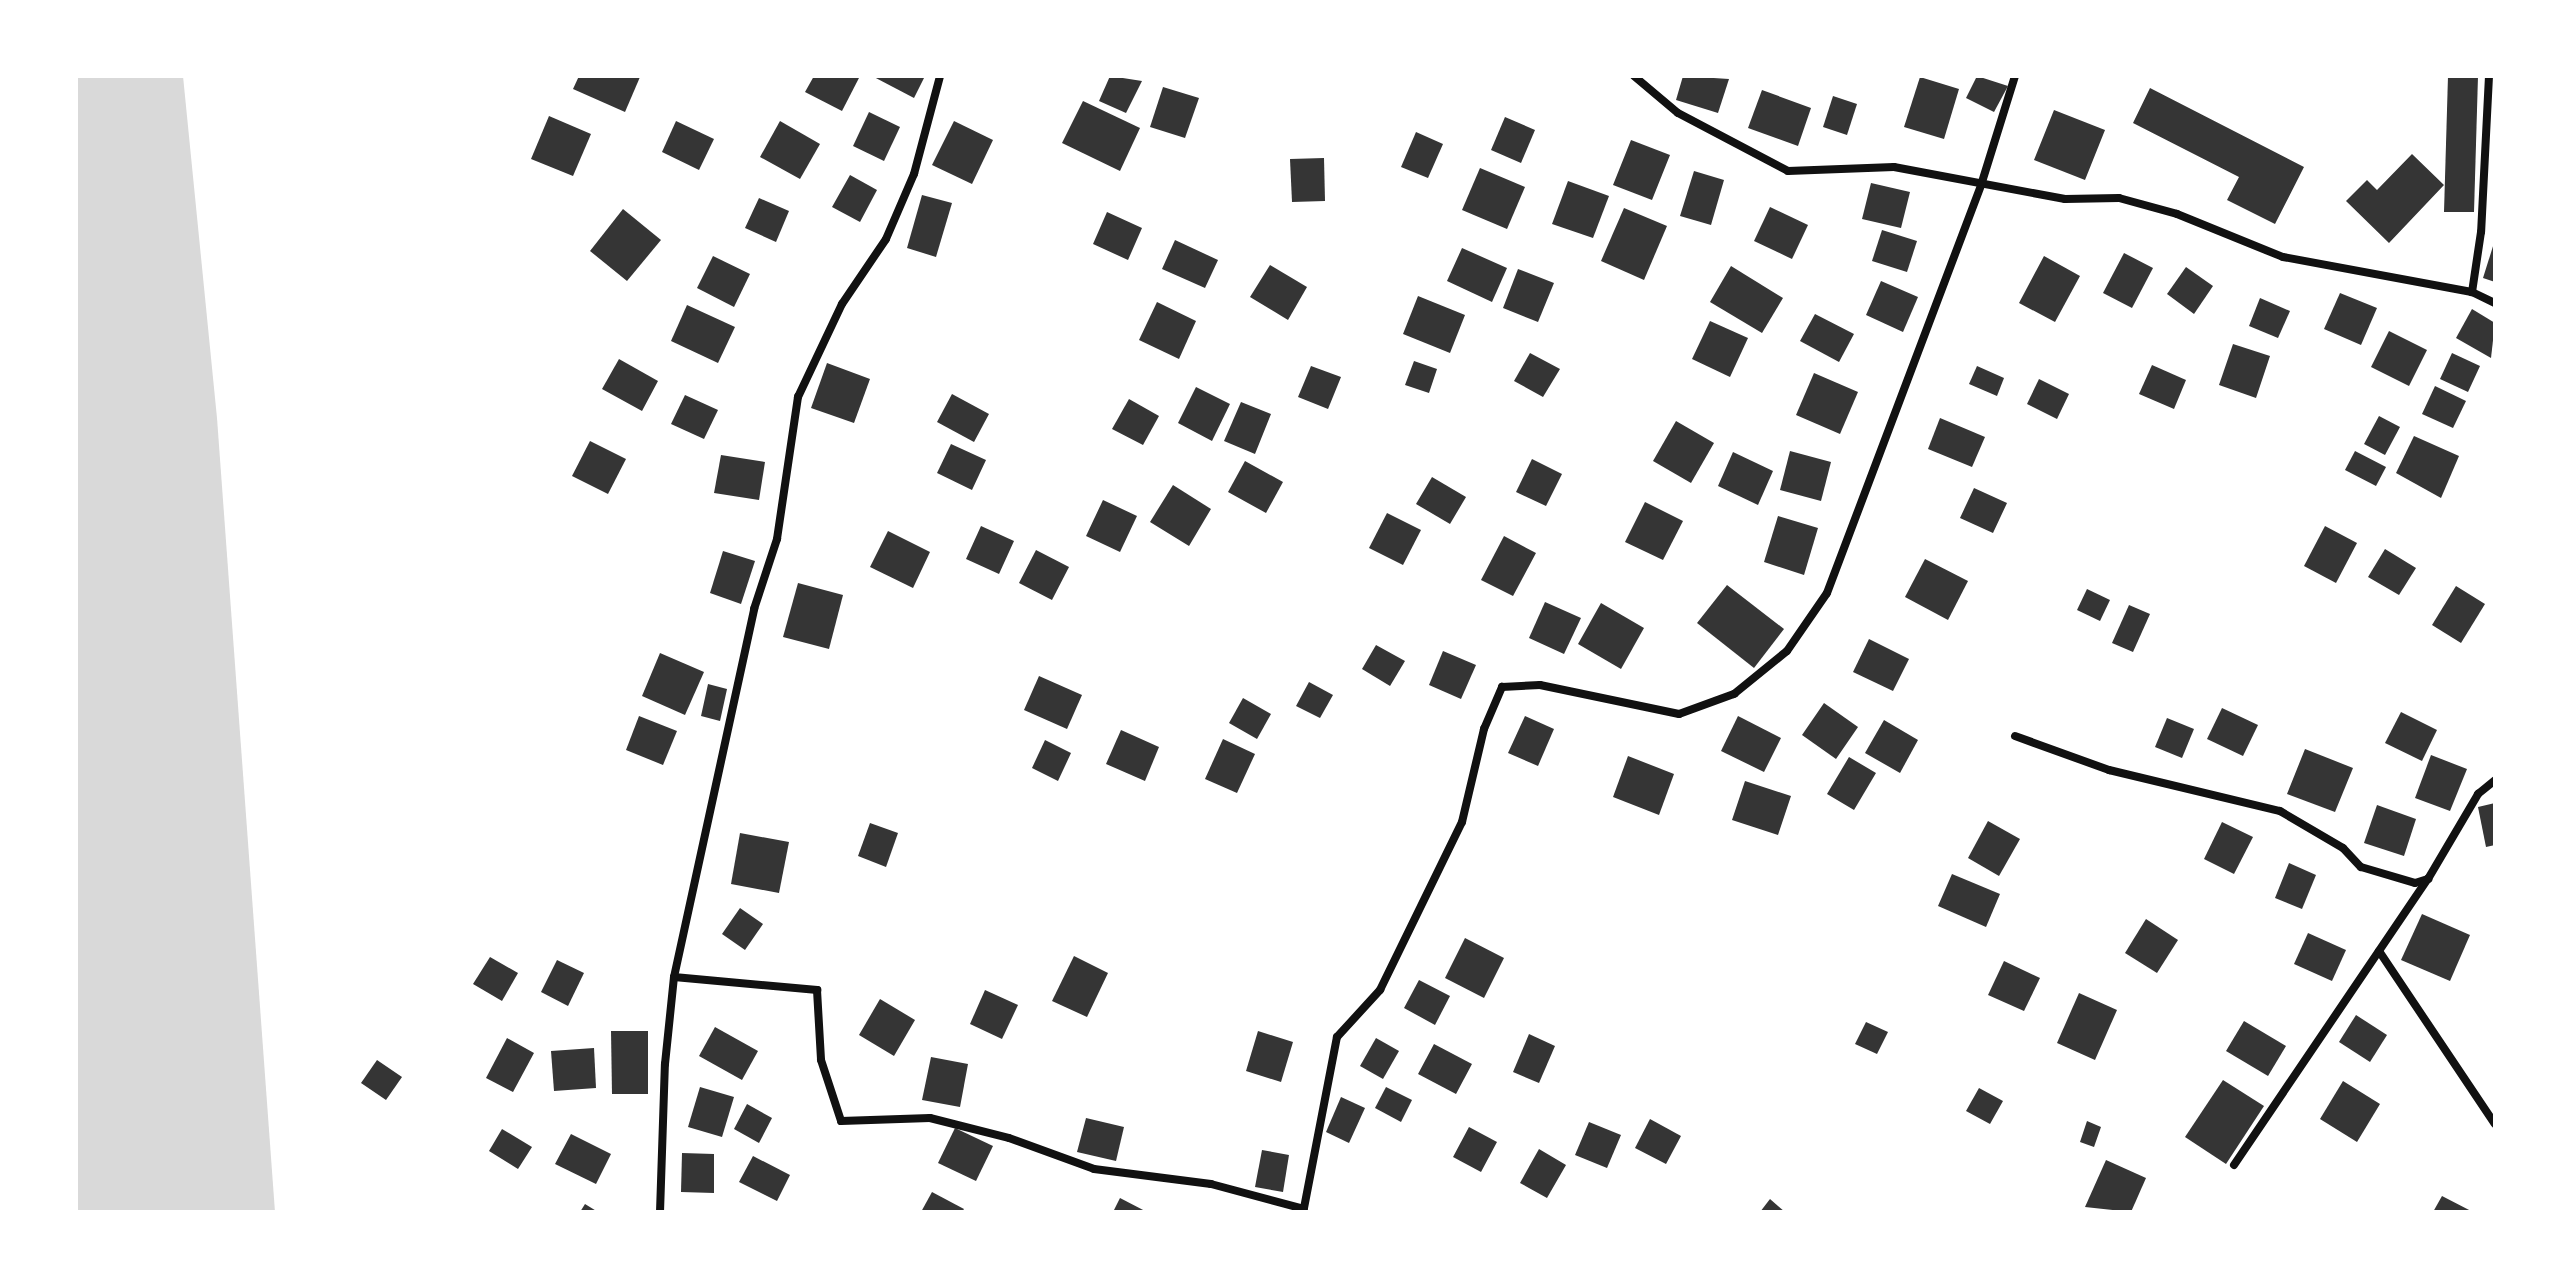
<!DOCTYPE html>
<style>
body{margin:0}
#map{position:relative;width:2571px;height:1288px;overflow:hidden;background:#fff;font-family:Lora,serif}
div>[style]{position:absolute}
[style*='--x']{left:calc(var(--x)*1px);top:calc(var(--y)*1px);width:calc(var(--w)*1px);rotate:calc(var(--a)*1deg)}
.water>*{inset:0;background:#d9d9d9}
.building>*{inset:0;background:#353535}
.minor>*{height:8px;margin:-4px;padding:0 4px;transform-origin:4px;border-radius:4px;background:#111}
span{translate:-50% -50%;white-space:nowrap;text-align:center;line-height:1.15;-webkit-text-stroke:7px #fff;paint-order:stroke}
.frame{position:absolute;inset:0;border:78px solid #fff;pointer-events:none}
</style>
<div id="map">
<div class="water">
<i style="clip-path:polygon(76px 76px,183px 76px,217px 418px,275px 1212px,76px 1212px)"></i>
</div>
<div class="building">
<i style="clip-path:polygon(579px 76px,638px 76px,640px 77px,625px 112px,573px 89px)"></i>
<i style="clip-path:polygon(814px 76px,860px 76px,842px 111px,805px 92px)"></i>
<i style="clip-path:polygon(872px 76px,925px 76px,914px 98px)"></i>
<i style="clip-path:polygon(1110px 76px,1142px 81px,1126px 113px,1099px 101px)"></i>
<i style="clip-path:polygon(1683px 76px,1729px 79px,1718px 113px,1676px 100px)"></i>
<i style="clip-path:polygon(1977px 76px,2008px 86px,1994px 112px,1966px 98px)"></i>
<i style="clip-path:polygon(2448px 76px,2478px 76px,2474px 212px,2444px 212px)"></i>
<i style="clip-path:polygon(1920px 77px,1959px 89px,1944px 139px,1904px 127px)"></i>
<i style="clip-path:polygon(1163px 87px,1199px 98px,1185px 138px,1150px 127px)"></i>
<i style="clip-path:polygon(2150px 88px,2304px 167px,2275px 224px,2227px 200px,2239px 177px,2133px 123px)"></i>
<i style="clip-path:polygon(1762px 90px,1811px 108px,1798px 146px,1748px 128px)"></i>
<i style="clip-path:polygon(1833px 96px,1857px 104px,1847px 135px,1823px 127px)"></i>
<i style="clip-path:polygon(1083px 101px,1140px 128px,1120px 171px,1062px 143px)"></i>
<i style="clip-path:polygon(2054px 110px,2105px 130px,2085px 180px,2034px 160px)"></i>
<i style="clip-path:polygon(869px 112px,900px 127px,884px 161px,853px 146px)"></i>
<i style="clip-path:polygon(549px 116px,591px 134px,573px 176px,531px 159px)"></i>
<i style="clip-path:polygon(1505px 117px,1535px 130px,1521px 163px,1491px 150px)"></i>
<i style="clip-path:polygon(676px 121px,714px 139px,699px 170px,662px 152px)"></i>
<i style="clip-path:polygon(780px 121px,820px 144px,800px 179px,760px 157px)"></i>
<i style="clip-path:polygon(954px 121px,993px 140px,972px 184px,932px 165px)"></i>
<i style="clip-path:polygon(1416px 132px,1443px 144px,1428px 178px,1401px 167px)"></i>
<i style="clip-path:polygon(1631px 140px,1670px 155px,1652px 200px,1613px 185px)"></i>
<i style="clip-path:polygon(2412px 154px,2444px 185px,2389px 243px,2346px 201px,2367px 180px,2377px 190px)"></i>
<i style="clip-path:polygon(1324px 158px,1325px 201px,1292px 202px,1290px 159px)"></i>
<i style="clip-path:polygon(1480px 168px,1525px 187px,1507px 229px,1462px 210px)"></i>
<i style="clip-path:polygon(1694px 171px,1724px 180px,1711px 225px,1680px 216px)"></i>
<i style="clip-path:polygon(850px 175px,877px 190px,860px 222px,832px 207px)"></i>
<i style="clip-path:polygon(1568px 181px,1609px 196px,1593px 238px,1552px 224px)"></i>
<i style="clip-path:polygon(1871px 183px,1910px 192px,1901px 228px,1862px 219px)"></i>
<i style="clip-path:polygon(922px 195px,952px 203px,936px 257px,907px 248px)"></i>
<i style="clip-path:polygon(759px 198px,789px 211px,776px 242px,745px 228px)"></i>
<i style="clip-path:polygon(1770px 207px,1808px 225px,1792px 259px,1754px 241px)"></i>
<i style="clip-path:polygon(1624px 208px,1667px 226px,1644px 280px,1601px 261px)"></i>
<i style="clip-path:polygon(623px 209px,661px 240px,627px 281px,590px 251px)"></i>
<i style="clip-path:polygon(1107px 212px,1142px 228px,1128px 260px,1093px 244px)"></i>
<i style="clip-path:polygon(1882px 230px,1917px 241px,1907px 272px,1872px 261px)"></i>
<i style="clip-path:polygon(1175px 240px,1218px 260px,1205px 288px,1162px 269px)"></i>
<i style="clip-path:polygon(2494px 243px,2495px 243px,2495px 282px,2483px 278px)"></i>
<i style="clip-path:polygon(1462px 248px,1507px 268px,1492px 302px,1447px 281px)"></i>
<i style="clip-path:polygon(2124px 253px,2153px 268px,2132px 308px,2103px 293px)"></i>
<i style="clip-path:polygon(713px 256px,750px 274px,734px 307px,697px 288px)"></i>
<i style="clip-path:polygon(2044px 256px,2080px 276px,2055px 322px,2019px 303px)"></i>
<i style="clip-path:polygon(1270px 265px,1307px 287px,1288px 320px,1250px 297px)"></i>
<i style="clip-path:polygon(1731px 266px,1783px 298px,1762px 333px,1710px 302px)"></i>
<i style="clip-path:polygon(2186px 267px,2213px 286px,2194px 314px,2167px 294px)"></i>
<i style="clip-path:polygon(1518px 269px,1554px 283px,1538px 322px,1503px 308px)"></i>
<i style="clip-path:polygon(1881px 281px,1918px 297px,1903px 332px,1866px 315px)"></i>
<i style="clip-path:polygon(2340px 293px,2377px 308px,2361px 345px,2324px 329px)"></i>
<i style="clip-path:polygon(1418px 296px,1465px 315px,1450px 353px,1403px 334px)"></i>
<i style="clip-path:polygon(2260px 298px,2290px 311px,2278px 338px,2249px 326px)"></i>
<i style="clip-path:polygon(1157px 302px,1196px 321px,1179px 359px,1139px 340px)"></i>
<i style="clip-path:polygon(687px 305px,735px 327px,718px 363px,671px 341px)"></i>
<i style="clip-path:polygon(2472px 309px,2495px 323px,2491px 358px,2456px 338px)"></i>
<i style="clip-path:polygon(1815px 314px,1854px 334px,1839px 362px,1800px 341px)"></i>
<i style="clip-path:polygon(1710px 321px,1748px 338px,1730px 377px,1692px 359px)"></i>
<i style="clip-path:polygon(2389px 331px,2427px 350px,2409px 386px,2371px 367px)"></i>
<i style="clip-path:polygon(2233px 344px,2270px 356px,2256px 398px,2219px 385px)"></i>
<i style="clip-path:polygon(1530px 353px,1560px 369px,1543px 397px,1514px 381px)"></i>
<i style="clip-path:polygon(2452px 353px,2480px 366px,2468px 392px,2440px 379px)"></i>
<i style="clip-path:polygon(619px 359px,658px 381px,642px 411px,602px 389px)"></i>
<i style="clip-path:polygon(1414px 361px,1437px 369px,1429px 393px,1405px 385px)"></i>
<i style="clip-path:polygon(827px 363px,870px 379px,854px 423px,811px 408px)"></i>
<i style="clip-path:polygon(2152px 365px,2186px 380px,2174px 409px,2139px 394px)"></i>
<i style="clip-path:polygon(1311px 366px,1341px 377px,1328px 409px,1298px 397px)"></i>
<i style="clip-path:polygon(1977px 366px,2004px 378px,1997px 396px,1969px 384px)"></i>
<i style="clip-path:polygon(1814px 373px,1858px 392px,1840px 434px,1796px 415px)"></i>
<i style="clip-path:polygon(2039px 379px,2069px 394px,2057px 419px,2027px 404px)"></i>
<i style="clip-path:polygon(2435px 386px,2466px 401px,2453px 428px,2422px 414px)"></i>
<i style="clip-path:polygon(1196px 387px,1230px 404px,1212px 441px,1178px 423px)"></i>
<i style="clip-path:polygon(952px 394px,989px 414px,974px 442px,937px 422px)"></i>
<i style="clip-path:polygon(685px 395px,718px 410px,704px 439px,671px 424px)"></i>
<i style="clip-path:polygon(1129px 399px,1159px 416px,1143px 445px,1112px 429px)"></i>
<i style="clip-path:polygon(1241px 402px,1271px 414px,1255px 454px,1224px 441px)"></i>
<i style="clip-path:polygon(2379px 416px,2400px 427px,2385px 455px,2364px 444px)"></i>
<i style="clip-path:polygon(1940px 418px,1985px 437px,1972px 467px,1928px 449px)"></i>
<i style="clip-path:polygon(1676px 421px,1714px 443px,1691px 483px,1653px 461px)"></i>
<i style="clip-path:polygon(2414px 436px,2459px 456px,2441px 498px,2396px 473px)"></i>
<i style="clip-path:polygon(590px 441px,626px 459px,608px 494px,572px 476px)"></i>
<i style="clip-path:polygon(951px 444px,986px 460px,972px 490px,937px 473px)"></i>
<i style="clip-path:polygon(1790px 451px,1831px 462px,1821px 501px,1780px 490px)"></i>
<i style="clip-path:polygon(2355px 451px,2386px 467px,2376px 486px,2345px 470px)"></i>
<i style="clip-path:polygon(1733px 452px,1773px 471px,1758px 505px,1718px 486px)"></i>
<i style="clip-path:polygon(721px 455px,765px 462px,759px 500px,714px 493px)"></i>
<i style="clip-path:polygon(1532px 459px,1562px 474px,1546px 506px,1516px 492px)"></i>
<i style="clip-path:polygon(1245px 461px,1283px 482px,1266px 513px,1228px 492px)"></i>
<i style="clip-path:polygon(1432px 477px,1466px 497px,1450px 524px,1416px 504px)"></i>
<i style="clip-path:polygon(1173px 485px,1211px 509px,1189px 546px,1150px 522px)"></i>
<i style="clip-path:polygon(1974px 488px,2007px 503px,1993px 533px,1960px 518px)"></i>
<i style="clip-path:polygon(1103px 500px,1137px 516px,1120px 552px,1086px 536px)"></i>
<i style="clip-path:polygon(1645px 502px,1683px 521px,1663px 560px,1625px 542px)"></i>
<i style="clip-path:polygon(1387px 513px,1421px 530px,1403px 565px,1369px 548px)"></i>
<i style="clip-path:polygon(1778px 516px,1818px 528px,1804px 575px,1764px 562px)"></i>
<i style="clip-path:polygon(981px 526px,1014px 541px,999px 574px,966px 559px)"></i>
<i style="clip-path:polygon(2325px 526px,2357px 543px,2336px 583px,2304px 566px)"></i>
<i style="clip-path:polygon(888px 531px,930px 552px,913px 588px,870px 567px)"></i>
<i style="clip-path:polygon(1504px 536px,1536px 553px,1513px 596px,1481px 580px)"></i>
<i style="clip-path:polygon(2385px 549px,2416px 568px,2399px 595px,2368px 577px)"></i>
<i style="clip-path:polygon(1036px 550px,1069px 567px,1052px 600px,1019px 583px)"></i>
<i style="clip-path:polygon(723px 551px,755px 561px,741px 604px,710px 593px)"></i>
<i style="clip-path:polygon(1925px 559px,1968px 581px,1948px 620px,1905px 597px)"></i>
<i style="clip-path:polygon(798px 583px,843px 595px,829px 649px,783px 637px)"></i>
<i style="clip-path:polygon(1727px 585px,1784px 629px,1754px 668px,1697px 623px)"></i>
<i style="clip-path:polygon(2456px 586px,2485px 604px,2461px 643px,2432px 625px)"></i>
<i style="clip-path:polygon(2087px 589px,2110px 600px,2100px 621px,2077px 610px)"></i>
<i style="clip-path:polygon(1545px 602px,1581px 618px,1564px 654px,1529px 638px)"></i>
<i style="clip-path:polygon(1601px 603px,1644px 628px,1621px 669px,1578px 644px)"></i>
<i style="clip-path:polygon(2129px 605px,2150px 614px,2133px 652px,2112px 643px)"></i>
<i style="clip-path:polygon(1869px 639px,1909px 659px,1893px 691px,1853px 672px)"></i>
<i style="clip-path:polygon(1376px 645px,1405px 661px,1390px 686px,1362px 669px)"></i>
<i style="clip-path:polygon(1443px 651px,1476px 665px,1461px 699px,1429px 685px)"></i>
<i style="clip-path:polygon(660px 653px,704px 672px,685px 715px,642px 696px)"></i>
<i style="clip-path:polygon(1039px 676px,1082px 695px,1067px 729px,1024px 710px)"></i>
<i style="clip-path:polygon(1309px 682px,1333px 695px,1320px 718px,1296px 706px)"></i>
<i style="clip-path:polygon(708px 684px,727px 689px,720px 721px,701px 716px)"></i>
<i style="clip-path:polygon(1243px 698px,1271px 714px,1257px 739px,1229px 723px)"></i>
<i style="clip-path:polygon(1824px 703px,1858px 727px,1836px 759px,1802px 735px)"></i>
<i style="clip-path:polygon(2222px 708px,2258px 725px,2243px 756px,2207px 739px)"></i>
<i style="clip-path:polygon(2401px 712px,2437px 730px,2422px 761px,2385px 743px)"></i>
<i style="clip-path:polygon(639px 716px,677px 731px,663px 765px,626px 750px)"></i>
<i style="clip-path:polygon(1525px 716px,1554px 729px,1538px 766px,1508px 753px)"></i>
<i style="clip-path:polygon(1738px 716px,1781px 738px,1764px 772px,1721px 751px)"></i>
<i style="clip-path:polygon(2167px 718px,2194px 729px,2182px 758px,2155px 747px)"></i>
<i style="clip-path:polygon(1884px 720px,1918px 740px,1900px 773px,1865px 753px)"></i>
<i style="clip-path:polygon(1121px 730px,1159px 747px,1145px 781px,1106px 764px)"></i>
<i style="clip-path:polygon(1223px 739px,1255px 754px,1237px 793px,1205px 779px)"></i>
<i style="clip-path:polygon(1045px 740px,1071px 753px,1058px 781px,1032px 768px)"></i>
<i style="clip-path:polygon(2305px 749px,2353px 768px,2335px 812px,2287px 794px)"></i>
<i style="clip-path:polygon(2431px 755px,2467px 769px,2450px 811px,2415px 798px)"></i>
<i style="clip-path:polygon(1628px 756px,1674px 774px,1659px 815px,1613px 797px)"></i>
<i style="clip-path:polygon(1849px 757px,1876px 773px,1854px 810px,1827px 794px)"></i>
<i style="clip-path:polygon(1745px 781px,1791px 796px,1778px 835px,1732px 820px)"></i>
<i style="clip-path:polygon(2495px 803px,2495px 845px,2486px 847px,2478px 807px)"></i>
<i style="clip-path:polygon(2377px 805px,2416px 819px,2404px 856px,2364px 843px)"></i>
<i style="clip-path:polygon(1988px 821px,2020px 839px,1999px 876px,1968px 858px)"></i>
<i style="clip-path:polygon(2222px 822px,2253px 837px,2234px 874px,2204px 859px)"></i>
<i style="clip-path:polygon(870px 823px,898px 833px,886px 867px,858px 856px)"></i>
<i style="clip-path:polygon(740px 833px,789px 842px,779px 893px,731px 884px)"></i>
<i style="clip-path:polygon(2289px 863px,2316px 875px,2302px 909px,2275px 898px)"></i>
<i style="clip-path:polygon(1952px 874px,2000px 894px,1986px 927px,1938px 906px)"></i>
<i style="clip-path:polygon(740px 908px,763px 924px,745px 950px,722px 934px)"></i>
<i style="clip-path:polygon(2422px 914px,2470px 935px,2450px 981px,2401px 960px)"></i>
<i style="clip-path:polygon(2146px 919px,2178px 940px,2157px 973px,2125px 953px)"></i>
<i style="clip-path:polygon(2308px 933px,2346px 950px,2332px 981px,2294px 964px)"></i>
<i style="clip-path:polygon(1465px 938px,1504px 958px,1484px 998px,1445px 978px)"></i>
<i style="clip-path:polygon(1074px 956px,1108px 973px,1087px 1017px,1052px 1001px)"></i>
<i style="clip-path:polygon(490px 957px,518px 973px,502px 1001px,473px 984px)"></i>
<i style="clip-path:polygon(557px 960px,584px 973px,568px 1006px,541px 992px)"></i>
<i style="clip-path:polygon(2004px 961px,2040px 978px,2024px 1011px,1988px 995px)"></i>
<i style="clip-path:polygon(1419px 980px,1450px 996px,1435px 1025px,1404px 1008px)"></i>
<i style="clip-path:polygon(985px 990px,1018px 1005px,1002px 1039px,970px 1024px)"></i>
<i style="clip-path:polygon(2079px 993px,2117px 1010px,2095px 1060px,2057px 1043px)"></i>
<i style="clip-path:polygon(880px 999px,915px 1020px,894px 1056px,859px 1035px)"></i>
<i style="clip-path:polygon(2356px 1015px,2387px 1035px,2370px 1062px,2339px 1042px)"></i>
<i style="clip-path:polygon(2244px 1021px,2286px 1046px,2268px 1076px,2226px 1051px)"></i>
<i style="clip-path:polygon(1866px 1022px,1888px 1032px,1877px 1054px,1855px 1044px)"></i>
<i style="clip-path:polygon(715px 1027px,758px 1051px,742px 1080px,699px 1056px)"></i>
<i style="clip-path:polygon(611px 1031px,648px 1031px,648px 1094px,612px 1094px)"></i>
<i style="clip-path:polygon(1258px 1031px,1293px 1042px,1281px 1082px,1246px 1071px)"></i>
<i style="clip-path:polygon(1529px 1034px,1555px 1046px,1539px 1083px,1513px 1072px)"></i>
<i style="clip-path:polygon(507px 1038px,534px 1053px,513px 1092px,486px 1078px)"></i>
<i style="clip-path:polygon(1376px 1038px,1399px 1051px,1383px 1079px,1360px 1066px)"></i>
<i style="clip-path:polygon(1434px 1044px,1472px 1064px,1456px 1094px,1418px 1074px)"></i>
<i style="clip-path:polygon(594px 1048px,596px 1088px,554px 1091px,551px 1051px)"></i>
<i style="clip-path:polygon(931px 1057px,968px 1064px,960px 1107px,922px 1100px)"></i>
<i style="clip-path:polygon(377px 1060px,402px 1077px,386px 1100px,361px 1083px)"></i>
<i style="clip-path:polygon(2223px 1080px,2264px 1106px,2226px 1164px,2185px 1137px)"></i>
<i style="clip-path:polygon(2343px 1081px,2380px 1104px,2357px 1142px,2320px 1119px)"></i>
<i style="clip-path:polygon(700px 1087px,734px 1097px,722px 1137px,688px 1127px)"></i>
<i style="clip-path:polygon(1386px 1087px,1412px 1100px,1401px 1122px,1375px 1108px)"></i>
<i style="clip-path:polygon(1979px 1088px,2003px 1101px,1990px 1124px,1966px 1111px)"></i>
<i style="clip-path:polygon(1341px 1097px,1365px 1108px,1349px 1143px,1326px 1132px)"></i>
<i style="clip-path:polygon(747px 1104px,772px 1118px,759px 1143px,734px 1129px)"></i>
<i style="clip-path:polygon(1086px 1118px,1124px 1127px,1116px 1161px,1077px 1152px)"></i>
<i style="clip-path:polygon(1650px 1119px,1681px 1136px,1666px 1164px,1635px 1148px)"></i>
<i style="clip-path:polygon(2087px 1121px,2101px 1127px,2094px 1147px,2080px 1142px)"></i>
<i style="clip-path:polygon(1589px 1122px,1621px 1135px,1607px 1168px,1575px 1155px)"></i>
<i style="clip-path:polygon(1469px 1127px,1497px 1142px,1481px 1172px,1453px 1157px)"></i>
<i style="clip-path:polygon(955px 1128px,993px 1146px,976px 1181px,938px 1163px)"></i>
<i style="clip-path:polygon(502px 1129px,532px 1147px,518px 1169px,489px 1151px)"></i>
<i style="clip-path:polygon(571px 1134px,611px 1154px,596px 1184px,555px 1164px)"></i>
<i style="clip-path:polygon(1539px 1149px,1566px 1165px,1547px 1198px,1520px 1183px)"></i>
<i style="clip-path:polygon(1262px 1150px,1289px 1155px,1283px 1192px,1255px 1187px)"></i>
<i style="clip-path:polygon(682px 1153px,714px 1154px,714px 1193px,681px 1192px)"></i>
<i style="clip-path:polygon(753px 1156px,790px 1175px,777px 1201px,739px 1182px)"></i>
<i style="clip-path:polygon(2106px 1160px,2146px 1178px,2131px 1212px,2085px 1207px)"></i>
<i style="clip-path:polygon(932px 1192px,964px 1209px,962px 1212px,921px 1212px)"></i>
<i style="clip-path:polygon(2442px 1196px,2473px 1212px,2433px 1212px)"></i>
<i style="clip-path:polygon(1120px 1198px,1147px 1212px,1113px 1212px)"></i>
<i style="clip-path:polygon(1770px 1199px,1785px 1212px,1760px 1212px)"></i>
<i style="clip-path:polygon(585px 1204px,598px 1212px,580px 1212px)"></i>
</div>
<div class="minor">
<i style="--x:1634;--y:76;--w:57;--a:40.1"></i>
<i style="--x:1678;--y:113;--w:124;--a:27.8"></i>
<i style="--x:1788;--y:171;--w:106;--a:-2.2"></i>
<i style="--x:1894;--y:167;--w:174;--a:10.6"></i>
<i style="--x:2065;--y:199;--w:54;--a:-1.1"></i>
<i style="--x:2119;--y:198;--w:60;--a:15.4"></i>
<i style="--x:2177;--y:214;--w:114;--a:22.1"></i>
<i style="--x:2283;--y:257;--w:192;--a:10.5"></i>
<i style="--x:2489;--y:76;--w:156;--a:92.9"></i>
<i style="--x:2481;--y:232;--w:61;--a:98.5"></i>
<i style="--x:2472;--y:292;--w:25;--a:26"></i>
<i style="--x:2015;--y:736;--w:100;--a:19.9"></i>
<i style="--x:2109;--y:770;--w:176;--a:13.5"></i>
<i style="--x:2280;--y:811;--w:73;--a:30.4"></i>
<i style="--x:2343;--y:848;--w:26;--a:47"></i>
<i style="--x:2361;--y:867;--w:56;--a:16.5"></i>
<i style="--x:2415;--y:883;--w:14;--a:-17"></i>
<i style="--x:2428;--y:879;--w:99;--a:-59.5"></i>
<i style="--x:2478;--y:794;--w:22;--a:-39"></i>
<i style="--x:2379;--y:951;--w:208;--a:56.2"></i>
<i style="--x:674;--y:977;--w:144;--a:5.2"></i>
<i style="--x:817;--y:990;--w:70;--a:86.7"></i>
<i style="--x:821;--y:1060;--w:64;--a:71.8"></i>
<i style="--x:841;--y:1121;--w:89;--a:-1.9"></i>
<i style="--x:930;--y:1118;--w:81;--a:14.2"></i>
<i style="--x:1009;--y:1138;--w:90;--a:20"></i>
<i style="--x:1094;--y:1169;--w:118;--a:7.3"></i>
<i style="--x:1211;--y:1184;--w:96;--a:15"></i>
<i style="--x:2234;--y:1165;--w:346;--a:-55.9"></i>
<i style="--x:1304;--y:1208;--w:174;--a:-79.1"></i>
<i style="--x:1337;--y:1037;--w:64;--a:-47.5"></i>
<i style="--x:1380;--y:990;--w:187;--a:-64"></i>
<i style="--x:1462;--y:822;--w:96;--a:-76.7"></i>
<i style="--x:1484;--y:729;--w:46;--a:-66.8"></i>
<i style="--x:1502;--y:687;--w:38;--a:-3"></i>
<i style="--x:1540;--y:685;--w:142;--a:11.8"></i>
<i style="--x:1679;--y:714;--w:59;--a:-20"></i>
<i style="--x:1734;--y:694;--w:68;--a:-39.1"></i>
<i style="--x:1787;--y:651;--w:70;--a:-55.4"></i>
<i style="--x:1827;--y:593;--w:439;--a:-69.3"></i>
<i style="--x:1982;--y:182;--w:111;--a:-72.7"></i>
<i style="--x:660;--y:1212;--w:148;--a:-88.1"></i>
<i style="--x:665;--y:1064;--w:87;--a:-84.1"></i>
<i style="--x:674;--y:977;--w:377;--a:-77.7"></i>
<i style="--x:754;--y:609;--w:74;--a:-71.8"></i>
<i style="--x:777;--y:539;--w:144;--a:-81.6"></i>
<i style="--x:798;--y:397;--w:103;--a:-64.7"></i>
<i style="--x:842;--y:304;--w:78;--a:-55.9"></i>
<i style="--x:886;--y:239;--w:71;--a:-66.7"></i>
<i style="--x:914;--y:174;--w:101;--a:-75.1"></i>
</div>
<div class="frame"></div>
</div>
